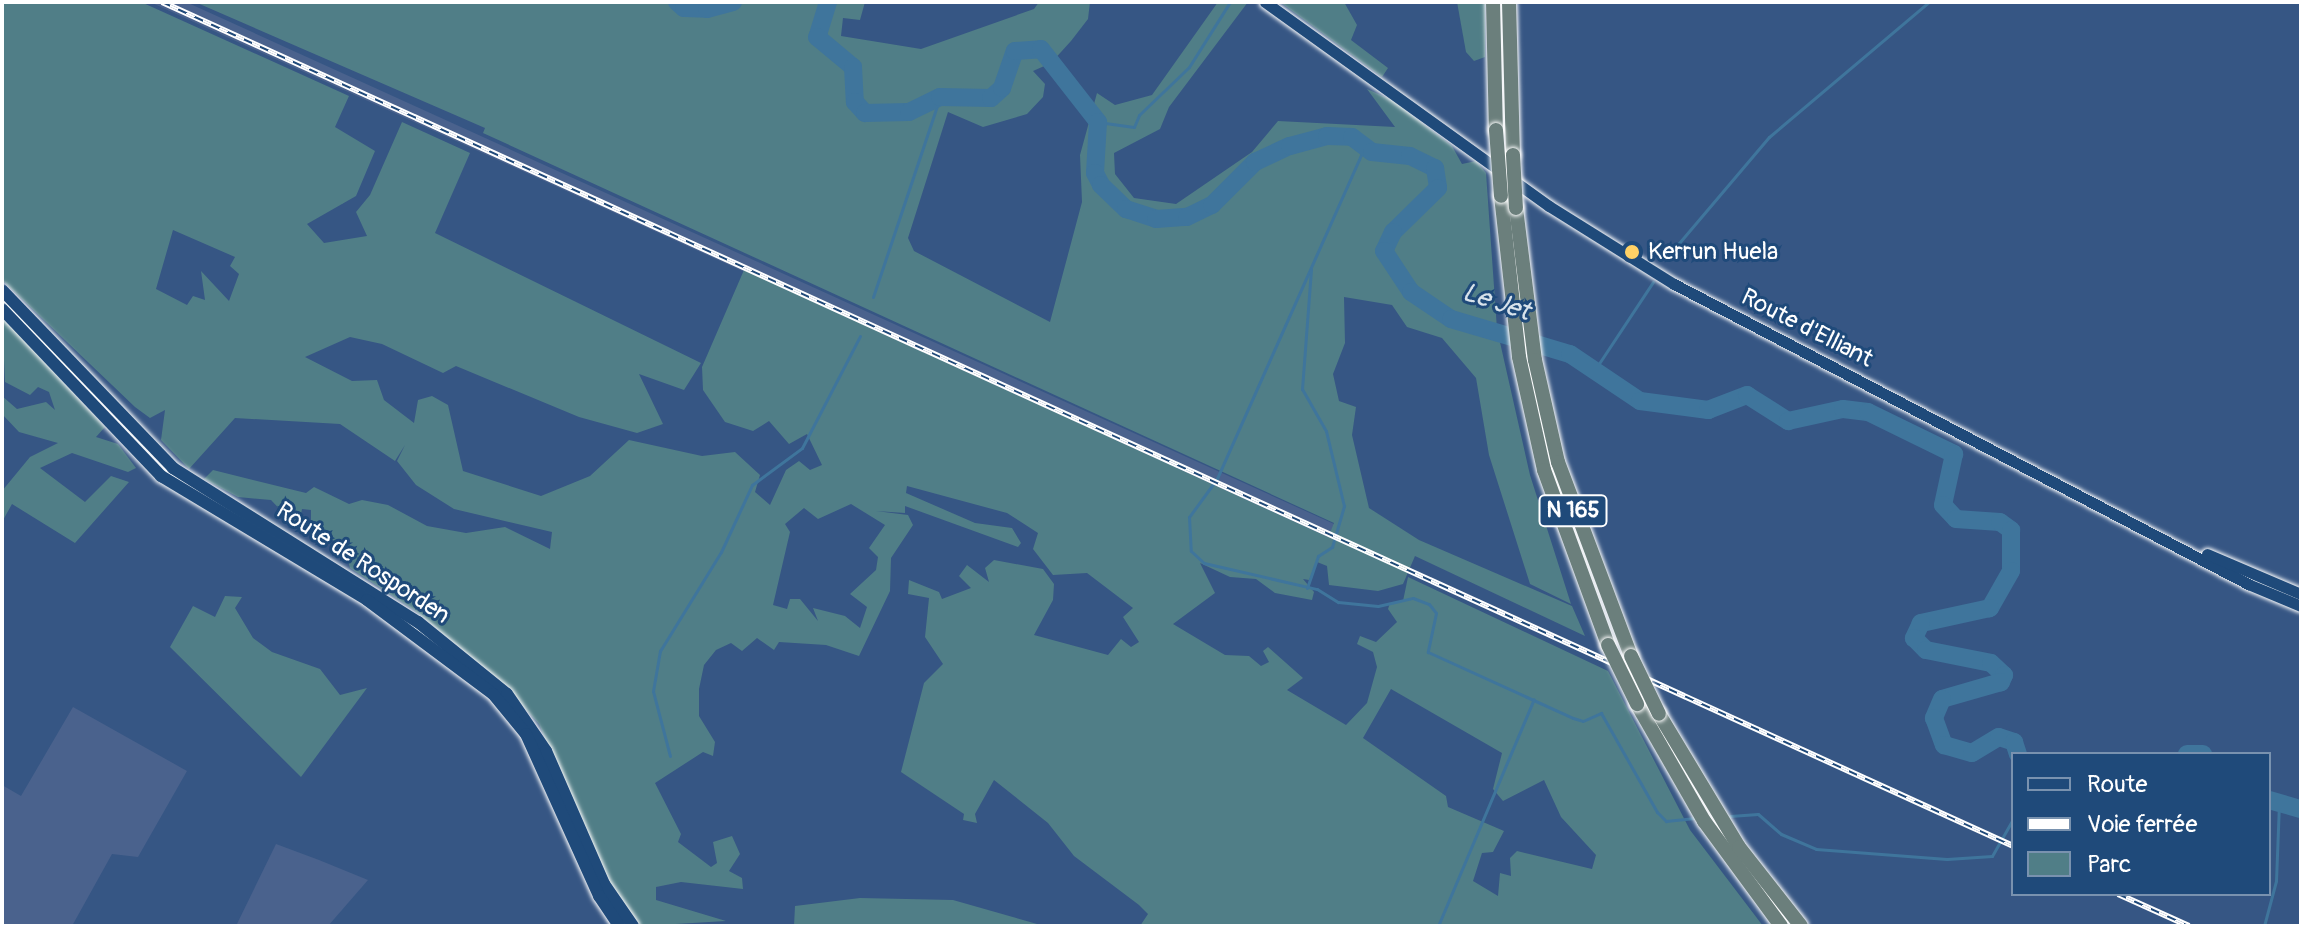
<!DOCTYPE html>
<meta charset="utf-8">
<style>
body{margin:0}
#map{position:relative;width:2303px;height:928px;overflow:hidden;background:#365684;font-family:Pangolin,sans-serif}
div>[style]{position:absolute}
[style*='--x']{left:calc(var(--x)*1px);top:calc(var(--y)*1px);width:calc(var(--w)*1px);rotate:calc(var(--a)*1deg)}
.built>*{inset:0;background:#4a628d}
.green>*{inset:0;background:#507e87}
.stream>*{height:3px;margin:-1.5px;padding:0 1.5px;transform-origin:1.5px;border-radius:1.5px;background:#3f759c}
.river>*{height:18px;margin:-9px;padding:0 9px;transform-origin:9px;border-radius:9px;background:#3f759c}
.roads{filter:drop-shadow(0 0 2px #fff) drop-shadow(0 0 2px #fff)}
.tertiary>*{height:11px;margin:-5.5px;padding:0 5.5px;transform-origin:5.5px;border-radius:5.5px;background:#1f4a7a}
.secondary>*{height:12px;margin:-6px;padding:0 6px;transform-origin:6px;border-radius:6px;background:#1f4a7a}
.trunk>*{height:14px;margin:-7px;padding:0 7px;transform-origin:7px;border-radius:7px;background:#6b7f7c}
.rail>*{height:6px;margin-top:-3px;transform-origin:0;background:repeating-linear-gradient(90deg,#1f4a7a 0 9px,#fff 0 18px);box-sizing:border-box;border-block:2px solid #fff}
.bridges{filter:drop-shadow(0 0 2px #fff) drop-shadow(0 0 2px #fff)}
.trunk-bridge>*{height:14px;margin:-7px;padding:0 7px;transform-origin:7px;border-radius:7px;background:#6b7f7c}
.dots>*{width:22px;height:22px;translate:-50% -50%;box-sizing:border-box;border:4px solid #1f4a7a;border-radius:50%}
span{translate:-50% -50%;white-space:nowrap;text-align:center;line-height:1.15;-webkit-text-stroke:6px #1f4a7a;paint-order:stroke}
.shield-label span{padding:2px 6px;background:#1f4a7a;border:2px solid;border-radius:6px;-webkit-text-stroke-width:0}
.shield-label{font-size:22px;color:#fff;font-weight:700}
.poi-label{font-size:24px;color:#fff}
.left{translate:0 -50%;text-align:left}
.street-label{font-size:24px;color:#fff}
.water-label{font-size:26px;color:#d9e3eb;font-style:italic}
.frame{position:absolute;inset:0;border:4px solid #fff;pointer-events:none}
.legend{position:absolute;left:2011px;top:752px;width:260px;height:144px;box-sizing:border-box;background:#1f4a7a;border:2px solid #7992af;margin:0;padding:10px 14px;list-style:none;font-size:24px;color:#fff}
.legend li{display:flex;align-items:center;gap:16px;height:40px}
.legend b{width:40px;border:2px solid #7992af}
</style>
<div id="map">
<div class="built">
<i style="clip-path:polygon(150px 2px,186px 2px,1334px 524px,1328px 537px)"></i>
<i style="clip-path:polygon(73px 707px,187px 771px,138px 857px,112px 854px,72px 926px,2px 926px,2px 785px,21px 796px)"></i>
<i style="clip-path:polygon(276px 844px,319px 860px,368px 880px,328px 926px,236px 926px)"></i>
</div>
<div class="green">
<i style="clip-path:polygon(evenodd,2px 2px,141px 2px,349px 96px,335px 127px,375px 151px,356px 196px,307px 224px,324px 243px,367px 236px,356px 212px,370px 195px,402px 122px,470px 153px,435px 233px,701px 363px,684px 390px,639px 374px,663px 424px,637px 433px,579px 417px,456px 366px,443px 373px,382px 344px,350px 337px,305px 357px,352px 381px,377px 380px,384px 400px,414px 423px,418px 400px,432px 396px,448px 405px,463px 471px,541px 496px,590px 476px,629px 440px,702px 456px,735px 452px,760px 475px,755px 492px,770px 505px,786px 470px,799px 461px,810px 470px,822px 465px,807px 434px,789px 444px,769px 421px,753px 431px,725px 422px,703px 390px,702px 367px,744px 270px,1328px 537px,1334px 523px,483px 133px,485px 128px,195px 2px,865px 2px,860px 20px,843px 18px,841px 36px,921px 49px,1034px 9px,1039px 2px,1090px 2px,1088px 19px,1071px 41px,1051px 63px,1033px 71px,1045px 84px,1043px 97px,1027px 114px,983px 127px,948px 112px,908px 238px,914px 251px,1050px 322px,1082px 202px,1080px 155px,1097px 93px,1115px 105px,1152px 95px,1218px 2px,1248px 2px,1169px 107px,1160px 129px,1114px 153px,1115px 174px,1134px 198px,1176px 204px,1252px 152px,1278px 121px,1395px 127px,1367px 89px,1392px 100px,1452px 146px,1462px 164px,1476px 161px,1486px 173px,1497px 329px,1530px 475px,1571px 604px,1530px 584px,1489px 455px,1476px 378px,1442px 338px,1407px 327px,1392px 305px,1344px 297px,1345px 343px,1333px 374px,1339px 401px,1356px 407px,1352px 435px,1369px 508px,1419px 540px,1572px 606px,1585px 636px,1415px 556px,1403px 584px,1378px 591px,1329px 585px,1327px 566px,1317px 562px,1309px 580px,1303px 579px,1314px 592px,1312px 600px,1275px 593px,1256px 579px,1230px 577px,1200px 563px,1215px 593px,1173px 624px,1225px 655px,1249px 656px,1261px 666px,1269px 662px,1263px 651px,1268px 647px,1303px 678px,1287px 690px,1346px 725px,1367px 703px,1377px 667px,1373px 652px,1357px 644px,1360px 636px,1376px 642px,1397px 622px,1388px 609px,1390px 603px,1403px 601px,1408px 577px,1608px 671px,1690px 830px,1763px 926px,1140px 926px,1148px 914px,1139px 905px,1074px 856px,1048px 823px,994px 780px,975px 814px,977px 823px,963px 820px,964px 814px,901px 772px,924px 683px,943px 664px,925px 637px,929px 598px,908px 594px,909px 580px,939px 592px,942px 599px,971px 588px,959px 576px,967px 565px,989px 582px,985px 568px,994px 560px,1043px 569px,1054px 584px,1053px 600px,1034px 635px,1108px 655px,1121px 639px,1131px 647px,1139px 642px,1123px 617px,1133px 608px,1087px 573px,1053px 575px,1033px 549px,1038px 533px,1007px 513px,907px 486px,906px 493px,975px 523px,1012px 528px,1021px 543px,1018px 547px,905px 506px,905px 513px,876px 511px,908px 515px,913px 525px,891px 558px,890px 591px,859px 656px,826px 645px,779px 642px,774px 650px,757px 638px,742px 651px,731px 643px,716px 650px,704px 665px,699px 689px,699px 716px,715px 742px,713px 756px,703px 752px,655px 783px,681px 834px,678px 842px,711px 867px,717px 863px,713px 842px,732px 836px,740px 854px,729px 871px,742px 878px,743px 889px,681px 882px,656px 887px,656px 900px,726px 921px,642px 926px,620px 905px,597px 863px,539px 724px,499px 680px,414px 610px,350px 568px,345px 550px,311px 523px,311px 510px,302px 509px,300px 520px,291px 521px,271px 500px,238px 497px,204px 479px,213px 470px,306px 493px,314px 487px,349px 504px,362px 500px,388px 505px,427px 526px,466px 533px,505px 527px,550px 549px,552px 532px,454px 509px,416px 485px,397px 461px,405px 445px,395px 461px,340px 424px,235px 418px,189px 469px,161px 440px,165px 410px,150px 418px,135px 407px,2px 280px,2px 2px,173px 230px,235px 257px,230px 266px,239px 274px,229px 301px,201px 271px,205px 300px,193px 296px,187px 305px,156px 289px,173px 230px,2px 2px,851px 504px,885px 525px,869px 548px,878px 557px,876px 570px,850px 594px,867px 607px,860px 628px,845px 616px,813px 608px,818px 621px,800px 599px,790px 599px,787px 609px,773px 605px,790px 532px,785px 524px,804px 508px,818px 519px,851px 504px,2px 2px,1391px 689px,1502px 753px,1493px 789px,1503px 801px,1544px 780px,1561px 817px,1596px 855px,1592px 869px,1517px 851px,1510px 858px,1511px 876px,1500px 873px,1498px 896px,1473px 881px,1482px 853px,1493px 852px,1504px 831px,1448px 807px,1446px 796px,1363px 738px,1391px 689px)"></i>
<i style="clip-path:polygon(1280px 2px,1344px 2px,1357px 25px,1351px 40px,1388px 68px,1382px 77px)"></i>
<i style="clip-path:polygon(1457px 2px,1485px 2px,1485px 57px,1474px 61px,1466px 52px)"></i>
<i style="clip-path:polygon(2px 317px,105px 427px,96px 437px,118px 444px,136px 468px,128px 472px,72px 453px,40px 468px,85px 502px,111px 476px,129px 482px,75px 543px,12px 504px,2px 522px,2px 491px,30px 457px,58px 443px,19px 432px,2px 414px,2px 396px,17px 409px,46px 402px,55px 410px,49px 392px,38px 387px,30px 395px,5px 382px)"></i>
<i style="clip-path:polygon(225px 596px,242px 597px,235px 608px,253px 638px,272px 652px,320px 669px,340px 695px,367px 688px,301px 777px,170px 647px,193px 606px,215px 617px)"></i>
<i style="clip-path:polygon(860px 898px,953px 900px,1044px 926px,794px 926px,795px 906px)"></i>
</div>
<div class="stream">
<i style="--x:1098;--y:122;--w:36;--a:8"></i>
<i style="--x:1134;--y:127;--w:13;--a:-67"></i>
<i style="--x:1139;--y:115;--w:69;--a:-43.8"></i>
<i style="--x:1189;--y:67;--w:77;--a:-57.8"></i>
<i style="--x:1365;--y:146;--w:366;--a:114"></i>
<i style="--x:1216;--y:480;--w:46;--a:126.1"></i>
<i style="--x:1189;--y:517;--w:34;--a:87"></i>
<i style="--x:1191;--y:551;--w:18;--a:43"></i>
<i style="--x:1204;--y:563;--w:116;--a:13"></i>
<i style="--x:1317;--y:589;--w:25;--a:32"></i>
<i style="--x:1338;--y:602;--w:40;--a:5.7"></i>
<i style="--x:1378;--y:606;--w:36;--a:-13"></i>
<i style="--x:1413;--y:598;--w:17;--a:21"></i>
<i style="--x:1429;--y:604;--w:11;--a:52"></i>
<i style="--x:1436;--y:613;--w:40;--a:102"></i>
<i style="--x:1428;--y:652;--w:159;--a:24.5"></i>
<i style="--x:1573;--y:718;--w:10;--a:17"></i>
<i style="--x:1583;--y:721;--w:20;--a:-24"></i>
<i style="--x:1601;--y:713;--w:114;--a:60.5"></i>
<i style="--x:1657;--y:812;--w:13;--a:45"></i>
<i style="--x:1666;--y:821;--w:29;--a:-6"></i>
<i style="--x:1668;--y:256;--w:156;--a:-49.7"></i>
<i style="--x:1769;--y:137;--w:209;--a:-40.2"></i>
<i style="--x:873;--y:297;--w:211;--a:-71.5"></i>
<i style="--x:1596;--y:368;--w:103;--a:-56.5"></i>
<i style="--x:1307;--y:588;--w:34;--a:-71"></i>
<i style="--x:1318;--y:556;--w:17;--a:-33"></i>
<i style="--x:1332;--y:547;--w:43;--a:-73.7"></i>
<i style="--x:1344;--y:506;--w:77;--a:-103.5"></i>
<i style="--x:1326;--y:431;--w:48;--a:-119.7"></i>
<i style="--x:1302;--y:389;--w:120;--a:-85.7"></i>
<i style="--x:670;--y:756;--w:67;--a:-104.7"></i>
<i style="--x:653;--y:691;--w:41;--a:-80.1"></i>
<i style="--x:660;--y:651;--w:116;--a:-58.4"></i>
<i style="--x:721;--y:552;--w:74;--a:-65.2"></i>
<i style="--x:752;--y:485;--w:62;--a:-36.5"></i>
<i style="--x:802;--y:448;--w:126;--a:-62.6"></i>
<i style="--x:1730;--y:816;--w:28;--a:-4"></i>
<i style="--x:1758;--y:814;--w:30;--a:41"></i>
<i style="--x:1781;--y:834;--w:38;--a:23"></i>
<i style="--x:1816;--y:849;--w:131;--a:4.4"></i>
<i style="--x:1947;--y:859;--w:45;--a:-3.8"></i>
<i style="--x:1992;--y:856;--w:43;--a:-60.4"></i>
<i style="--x:1438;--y:926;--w:246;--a:-67.1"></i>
<i style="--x:2264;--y:926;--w:47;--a:-75.1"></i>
<i style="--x:2276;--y:881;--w:79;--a:-87.8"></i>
</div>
<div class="river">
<i style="--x:677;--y:2;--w:9;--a:41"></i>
<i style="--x:684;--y:8;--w:23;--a:2"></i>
<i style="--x:707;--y:9;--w:27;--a:-15"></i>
<i style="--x:828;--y:2;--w:37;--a:107"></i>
<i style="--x:817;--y:37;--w:47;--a:39.8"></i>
<i style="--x:853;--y:67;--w:35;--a:87"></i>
<i style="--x:855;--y:102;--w:15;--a:48"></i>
<i style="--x:865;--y:113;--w:44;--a:-1.3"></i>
<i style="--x:909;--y:112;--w:34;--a:-26"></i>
<i style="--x:940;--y:97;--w:51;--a:1.1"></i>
<i style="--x:991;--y:98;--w:15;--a:-42"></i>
<i style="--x:1002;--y:88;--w:39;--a:-71"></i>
<i style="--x:1015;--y:51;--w:26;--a:-4"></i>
<i style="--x:1041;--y:49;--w:93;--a:52"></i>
<i style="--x:1098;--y:122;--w:51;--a:93.4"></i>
<i style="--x:1095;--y:173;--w:13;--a:63"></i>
<i style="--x:1101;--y:185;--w:35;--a:44"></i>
<i style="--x:1126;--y:209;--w:32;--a:18"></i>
<i style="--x:1156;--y:219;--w:31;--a:-4"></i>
<i style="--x:1187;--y:217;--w:28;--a:-26"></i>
<i style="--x:1212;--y:205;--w:61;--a:-45"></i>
<i style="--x:1255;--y:162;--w:38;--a:-25"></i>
<i style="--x:1290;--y:146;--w:38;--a:-15"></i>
<i style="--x:1327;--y:136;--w:25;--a:2"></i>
<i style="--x:1352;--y:137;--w:25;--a:37"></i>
<i style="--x:1372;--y:152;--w:38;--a:6"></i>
<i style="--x:1410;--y:156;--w:28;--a:26"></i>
<i style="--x:1435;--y:168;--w:20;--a:81"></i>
<i style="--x:1438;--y:188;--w:63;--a:135.6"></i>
<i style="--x:1393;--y:232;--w:21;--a:115"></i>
<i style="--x:1384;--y:251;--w:49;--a:56.6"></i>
<i style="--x:1411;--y:292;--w:48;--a:34"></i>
<i style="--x:1451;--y:319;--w:124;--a:16.4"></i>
<i style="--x:1570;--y:354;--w:84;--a:33.9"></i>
<i style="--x:1640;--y:401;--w:69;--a:7.5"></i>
<i style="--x:1708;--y:410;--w:42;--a:-21"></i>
<i style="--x:1747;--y:395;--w:49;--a:32.4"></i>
<i style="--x:1788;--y:421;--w:56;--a:-12.3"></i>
<i style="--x:1843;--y:409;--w:25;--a:7"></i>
<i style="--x:1868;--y:412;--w:96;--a:26"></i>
<i style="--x:1954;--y:454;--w:52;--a:102.2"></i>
<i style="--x:1943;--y:505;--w:19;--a:47"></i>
<i style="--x:1956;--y:519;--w:44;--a:3.9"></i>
<i style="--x:2000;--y:522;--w:14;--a:36"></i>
<i style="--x:2011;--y:530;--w:41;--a:90"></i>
<i style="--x:2011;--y:571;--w:43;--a:119.6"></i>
<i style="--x:1990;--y:608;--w:71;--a:167.7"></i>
<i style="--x:1921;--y:623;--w:17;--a:115"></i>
<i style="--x:1914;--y:638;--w:17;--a:45"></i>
<i style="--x:1926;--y:650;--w:66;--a:11.3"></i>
<i style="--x:1991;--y:663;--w:18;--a:43"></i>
<i style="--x:2004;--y:675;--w:8;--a:113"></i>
<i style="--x:2001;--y:682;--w:61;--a:163.9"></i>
<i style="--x:1942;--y:699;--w:21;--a:113"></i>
<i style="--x:1934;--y:718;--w:29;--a:70"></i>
<i style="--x:1944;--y:745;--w:29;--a:16"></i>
<i style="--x:1972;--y:753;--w:31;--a:-31"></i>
<i style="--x:1999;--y:737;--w:16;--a:18"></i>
<i style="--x:2014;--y:742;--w:13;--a:72"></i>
<i style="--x:2187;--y:754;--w:16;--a:0"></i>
<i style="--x:2269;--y:800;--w:33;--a:16"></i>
</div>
<div class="roads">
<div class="tertiary">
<i style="--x:1265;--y:2;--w:350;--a:35.7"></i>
<i style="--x:1549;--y:206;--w:147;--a:32"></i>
<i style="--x:1674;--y:284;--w:648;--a:27.59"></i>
<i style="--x:2248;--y:584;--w:57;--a:22.5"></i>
<i style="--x:2207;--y:554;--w:102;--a:23.1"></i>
</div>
<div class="secondary">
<i style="--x:2;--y:290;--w:247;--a:46.1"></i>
<i style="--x:173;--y:468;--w:289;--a:32.2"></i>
<i style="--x:418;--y:622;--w:114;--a:39"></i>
<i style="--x:507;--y:694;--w:69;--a:55.6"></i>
<i style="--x:546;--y:751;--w:145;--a:66.4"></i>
<i style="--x:604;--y:884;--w:51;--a:55.4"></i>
<i style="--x:2;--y:309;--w:231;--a:46.4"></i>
<i style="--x:161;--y:476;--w:240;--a:31"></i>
<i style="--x:367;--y:600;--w:157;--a:36.7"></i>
<i style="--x:493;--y:694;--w:52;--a:50.5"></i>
<i style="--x:526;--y:734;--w:178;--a:65.7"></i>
<i style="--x:599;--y:896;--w:36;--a:56"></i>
</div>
<div class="trunk">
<i style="--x:1493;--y:2;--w:128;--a:88.7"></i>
<i style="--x:1509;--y:2;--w:153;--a:88.5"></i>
<i style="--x:1501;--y:196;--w:162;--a:83.6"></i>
<i style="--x:1519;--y:357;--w:116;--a:77.5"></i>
<i style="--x:1544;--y:470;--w:186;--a:69.9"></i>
<i style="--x:1516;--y:208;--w:153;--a:82.9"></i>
<i style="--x:1535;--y:360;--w:105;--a:77.3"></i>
<i style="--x:1558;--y:462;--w:207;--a:69.4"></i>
<i style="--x:1637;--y:704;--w:135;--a:60.2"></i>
<i style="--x:1704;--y:821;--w:130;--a:53.7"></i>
<i style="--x:1659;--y:714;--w:155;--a:59"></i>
<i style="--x:1739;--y:847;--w:100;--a:51.9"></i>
</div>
</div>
<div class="rail">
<i style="--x:162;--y:2;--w:2034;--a:24.51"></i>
<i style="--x:2118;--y:894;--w:78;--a:24.3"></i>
</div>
<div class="bridges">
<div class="trunk-bridge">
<i style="--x:1496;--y:130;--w:66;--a:85.7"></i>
<i style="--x:1513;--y:155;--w:53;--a:86.8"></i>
<i style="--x:1608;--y:645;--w:66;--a:63.8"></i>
<i style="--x:1631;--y:656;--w:64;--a:64.2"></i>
</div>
</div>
<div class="dots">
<i style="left:1632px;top:252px;background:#ffd166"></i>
</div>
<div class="shield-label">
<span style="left:1573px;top:511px">N 165</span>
</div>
<div class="poi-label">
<span class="left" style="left:1648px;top:252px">Kerrun Huela</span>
</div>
<div class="street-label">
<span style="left:1807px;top:328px;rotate:27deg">Route d'Elliant</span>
<span style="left:363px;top:563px;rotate:33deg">Route de Rosporden</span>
</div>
<div class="water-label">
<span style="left:1496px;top:303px;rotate:18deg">Le Jet</span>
</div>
<div class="frame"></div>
<ul class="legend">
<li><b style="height:10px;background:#1f4a7a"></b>Route</li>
<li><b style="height:10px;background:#fff"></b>Voie ferrée</li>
<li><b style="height:22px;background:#507e87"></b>Parc</li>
</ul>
</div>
